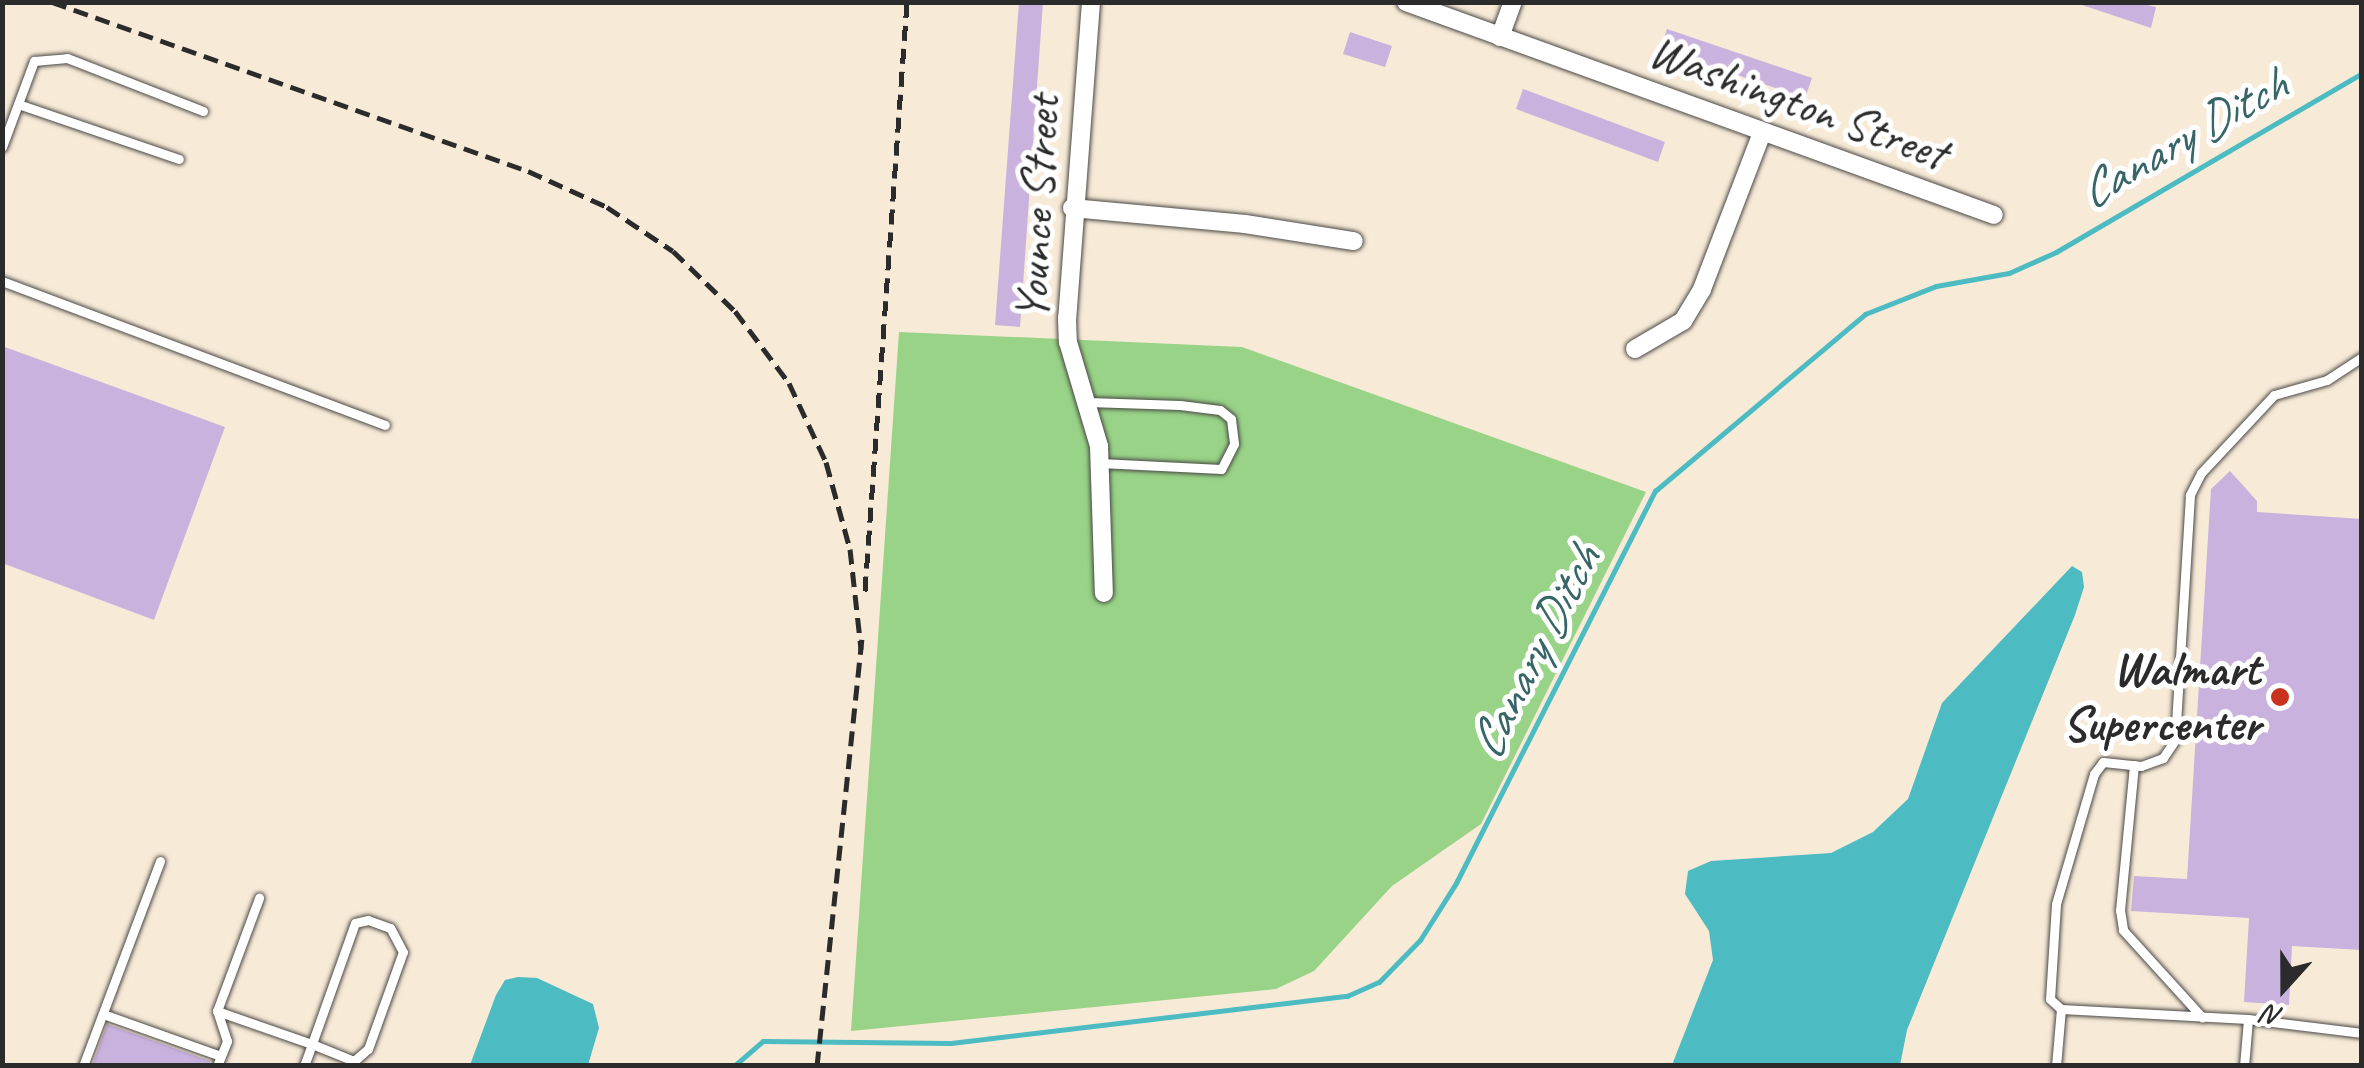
<!DOCTYPE html>
<style>
body{margin:0}
#map{position:relative;width:2364px;height:1068px;overflow:hidden;background:#f7ead7;font-family:Caveat,sans-serif}
div>[style]{position:absolute}
[style*='--x']{left:calc(var(--x)*1px);top:calc(var(--y)*1px);width:calc(var(--w)*1px);rotate:calc(var(--a)*1deg)}
.green>*{inset:0;background:#98d387}
.water>*{inset:0;background:#4cbbc2}
.stream>*{height:5px;margin:-2.5px;padding:0 2.5px;transform-origin:2.5px;border-radius:2.5px;background:#4cbbc2}
.building>*{inset:0;background:#cab2de}
.roads{filter:drop-shadow(0 0 2px #4a4845) drop-shadow(0 0 2px #4a4845)}
.lane>*{height:9px;margin:-4.5px;padding:0 4.5px;transform-origin:4.5px;border-radius:4.5px;background:#fff}
.street>*{height:18px;margin:-9px;padding:0 9px;transform-origin:9px;border-radius:9px;background:#fff}
.rail>*{height:5px;margin-top:-2.5px;transform-origin:0;background:repeating-linear-gradient(90deg,#2b2b2b 0 15px,transparent 0 23px)}
.dots>*{width:28px;height:28px;translate:-50% -50%;box-sizing:border-box;border:5px solid #fff;border-radius:50%}
span{translate:-50% -50%;white-space:nowrap;text-align:center;line-height:1.15;-webkit-text-stroke:10px #fff;paint-order:stroke}
.street-label{font-size:48px;color:#2b2b2b}
.poi-label{font-size:48px;color:#2b2b2b;font-weight:700}
.right{translate:-100% -50%;text-align:right}
.water-label{font-size:50px;color:#386567;font-style:italic}
.frame{position:absolute;inset:0;border:5px solid #2b2b2b;pointer-events:none}
.north{position:absolute;left:2234px;top:938px;width:100px;height:100px;-webkit-text-stroke:8px #fff;paint-order:stroke;rotate:201deg;font-size:28px;font-weight:700;line-height:40px;text-align:center;color:#2b2b2b}
.north::after{content:'';display:block;margin:auto;width:35px;height:45px;background:#2b2b2b;clip-path:polygon(50% 0,100% 100%,50% 72%,0 100%)}
</style>
<div id="map">
<div class="green">
<i style="clip-path:polygon(899px 332px,1242px 347px,1646px 492px,1481px 824px,1392px 886px,1314px 971px,1276px 989px,851px 1031px)"></i>
</div>
<div class="water">
<i style="clip-path:polygon(2072px 566px,2082px 572px,2084px 587px,2075px 615px,1907px 1030px,1900px 1065px,1672px 1065px,1713px 960px,1709px 931px,1685px 894px,1688px 871px,1711px 861px,1831px 853px,1873px 832px,1908px 799px,1942px 703px)"></i>
<i style="clip-path:polygon(518px 977px,537px 978px,593px 1004px,599px 1028px,588px 1065px,470px 1065px,496px 995px,505px 980px)"></i>
</div>
<div class="stream">
<i style="--x:734;--y:1066;--w:38;--a:-41"></i>
<i style="--x:763;--y:1041;--w:188;--a:0.6"></i>
<i style="--x:951;--y:1043;--w:399;--a:-6.8"></i>
<i style="--x:1347;--y:996;--w:35;--a:-24"></i>
<i style="--x:1379;--y:982;--w:59;--a:-45.7"></i>
<i style="--x:1420;--y:940;--w:67;--a:-57.7"></i>
<i style="--x:1456;--y:883;--w:440;--a:-63.1"></i>
<i style="--x:1655;--y:491;--w:275;--a:-40.1"></i>
<i style="--x:1865;--y:314;--w:76;--a:-21.5"></i>
<i style="--x:1936;--y:286;--w:74;--a:-10.1"></i>
<i style="--x:2009;--y:273;--w:51;--a:-24.1"></i>
<i style="--x:2056;--y:252;--w:355;--a:-30.3"></i>
</div>
<div class="building">
<i style="clip-path:polygon(1019px 2px,1043px 2px,1020px 327px,995px 325px)"></i>
<i style="clip-path:polygon(2073px 2px,2134px 2px,2156px 7px,2151px 28px)"></i>
<i style="clip-path:polygon(1667px 29px,1812px 78px,1805px 98px,1660px 49px)"></i>
<i style="clip-path:polygon(1350px 32px,1392px 46px,1385px 67px,1343px 54px)"></i>
<i style="clip-path:polygon(1523px 89px,1665px 142px,1658px 162px,1516px 109px)"></i>
<i style="clip-path:polygon(2px 346px,225px 427px,154px 620px,2px 563px)"></i>
<i style="clip-path:polygon(2230px 471px,2257px 501px,2257px 512px,2362px 519px,2362px 950px,2292px 946px,2289px 1005px,2244px 1002px,2249px 918px,2131px 911px,2134px 876px,2187px 879px,2211px 489px)"></i>
<i style="clip-path:polygon(107px 1024px,210px 1061px,209px 1066px,92px 1066px)"></i>
</div>
<div class="roads">
<div class="lane">
<i style="--x:18;--y:104;--w:170;--a:18.9"></i>
<i style="--x:2;--y:147;--w:92;--a:-69.6"></i>
<i style="--x:34;--y:61;--w:33;--a:-5"></i>
<i style="--x:67;--y:58;--w:146;--a:21.3"></i>
<i style="--x:2;--y:281;--w:409;--a:20.6"></i>
<i style="--x:2362;--y:357;--w:42;--a:146.7"></i>
<i style="--x:2327;--y:380;--w:55;--a:164.2"></i>
<i style="--x:2274;--y:395;--w:107;--a:133.1"></i>
<i style="--x:2201;--y:473;--w:25;--a:117"></i>
<i style="--x:2190;--y:495;--w:245;--a:93.5"></i>
<i style="--x:2175;--y:740;--w:22;--a:124"></i>
<i style="--x:2163;--y:758;--w:23;--a:160"></i>
<i style="--x:2141;--y:766;--w:38;--a:-174"></i>
<i style="--x:2103;--y:762;--w:15;--a:127"></i>
<i style="--x:2094;--y:774;--w:135;--a:106.3"></i>
<i style="--x:2056;--y:904;--w:95;--a:93.6"></i>
<i style="--x:2050;--y:999;--w:15;--a:42"></i>
<i style="--x:2061;--y:1009;--w:187;--a:3.1"></i>
<i style="--x:2248;--y:1019;--w:115;--a:7"></i>
<i style="--x:1088;--y:402;--w:92;--a:1.9"></i>
<i style="--x:1180;--y:405;--w:40;--a:7.1"></i>
<i style="--x:1220;--y:410;--w:14;--a:39"></i>
<i style="--x:1231;--y:419;--w:25;--a:83"></i>
<i style="--x:1234;--y:444;--w:28;--a:117"></i>
<i style="--x:1221;--y:469;--w:121;--a:-177.2"></i>
<i style="--x:2134;--y:765;--w:146;--a:95.5"></i>
<i style="--x:2120;--y:910;--w:20;--a:81"></i>
<i style="--x:2123;--y:930;--w:118;--a:47.8"></i>
<i style="--x:217;--y:1011;--w:101;--a:19.2"></i>
<i style="--x:312;--y:1044;--w:45;--a:22"></i>
<i style="--x:354;--y:1061;--w:18;--a:-41"></i>
<i style="--x:368;--y:1049;--w:103;--a:-70.2"></i>
<i style="--x:403;--y:952;--w:27;--a:-118"></i>
<i style="--x:390;--y:928;--w:23;--a:-160"></i>
<i style="--x:368;--y:920;--w:13;--a:167"></i>
<i style="--x:355;--y:923;--w:128;--a:109.6"></i>
<i style="--x:312;--y:1044;--w:23;--a:110"></i>
<i style="--x:103;--y:1014;--w:125;--a:19.6"></i>
<i style="--x:83;--y:1066;--w:219;--a:-69.4"></i>
<i style="--x:217;--y:1066;--w:27;--a:-68"></i>
<i style="--x:227;--y:1041;--w:32;--a:-108"></i>
<i style="--x:217;--y:1011;--w:121;--a:-69.6"></i>
<i style="--x:2056;--y:1066;--w:57;--a:-85"></i>
<i style="--x:2244;--y:1066;--w:47;--a:-85.1"></i>
</div>
<div class="street">
<i style="--x:1091;--y:2;--w:317;--a:94.3"></i>
<i style="--x:1067;--y:318;--w:24;--a:88"></i>
<i style="--x:1068;--y:342;--w:109;--a:73.4"></i>
<i style="--x:1099;--y:446;--w:147;--a:88.1"></i>
<i style="--x:1406;--y:2;--w:625;--a:19.91"></i>
<i style="--x:1500;--y:37;--w:37;--a:-70"></i>
<i style="--x:1072;--y:208;--w:174;--a:5.3"></i>
<i style="--x:1245;--y:224;--w:110;--a:8.9"></i>
<i style="--x:1635;--y:349;--w:56;--a:-30.3"></i>
<i style="--x:1683;--y:321;--w:37;--a:-59"></i>
<i style="--x:1702;--y:289;--w:167;--a:-69"></i>
</div>
</div>
<div class="rail">
<i style="--x:52;--y:2;--w:505;--a:19.55"></i>
<i style="--x:528;--y:171;--w:87;--a:24.5"></i>
<i style="--x:607;--y:207;--w:79;--a:33.7"></i>
<i style="--x:673;--y:251;--w:86;--a:44.1"></i>
<i style="--x:735;--y:311;--w:90;--a:53.1"></i>
<i style="--x:789;--y:383;--w:87;--a:64.9"></i>
<i style="--x:826;--y:462;--w:90;--a:74.6"></i>
<i style="--x:850;--y:549;--w:101;--a:83.7"></i>
<i style="--x:865;--y:591;--w:590;--a:-85.92"></i>
<i style="--x:817;--y:1066;--w:432;--a:-84"></i>
</div>
<div class="dots">
<i style="left:2280px;top:697px;background:#c8321e"></i>
</div>
<div class="street-label">
<span style="left:1798px;top:102px;rotate:20deg">Washington Street</span>
<span style="left:1037px;top:208px;rotate:-87deg">Younce Street</span>
</div>
<div class="poi-label">
<span class="right" style="left:2260px;top:697px">Walmart<br>Supercenter</span>
</div>
<div class="water-label">
<span style="left:2182px;top:138px;rotate:-30deg">Canary Ditch</span>
<span style="left:1534px;top:652px;rotate:-63deg">Canary Ditch</span>
</div>
<div class="frame"></div>
<div class="north">N</div>
</div>
